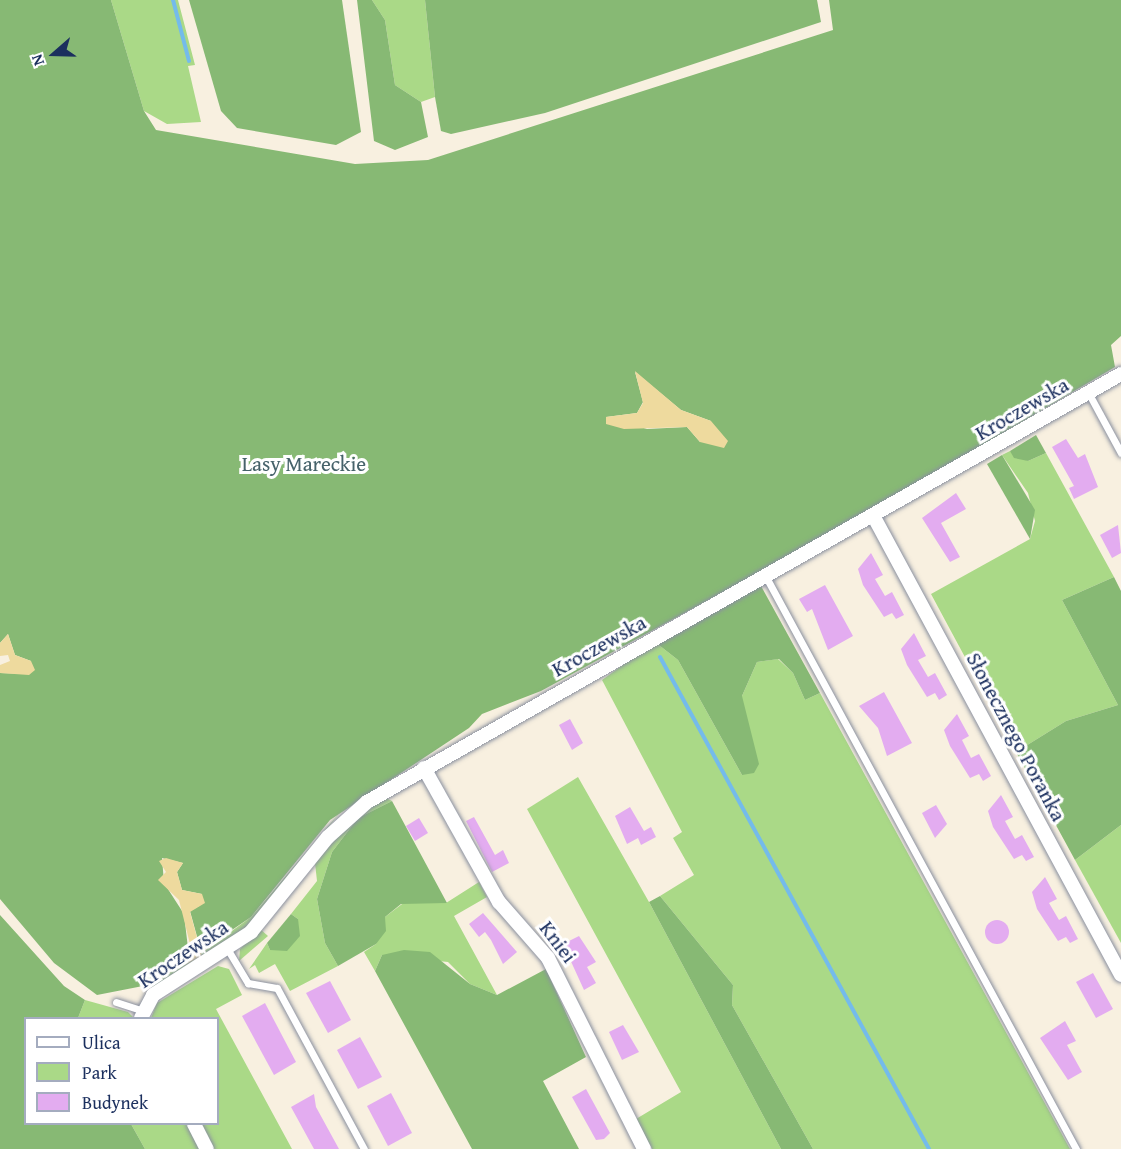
<!DOCTYPE html>
<meta charset="utf-8">
<style>
body{margin:0}
#map{position:relative;width:1121px;height:1149px;overflow:hidden;background:#f8f0e0;font-family:"Gentium Book Plus",serif}
div>[style]{position:absolute}
[style*='--x']{left:calc(var(--x)*1px);top:calc(var(--y)*1px);width:calc(var(--w)*1px);rotate:calc(var(--a)*1deg)}
.green>*{inset:0;background:#aad987}
.forest>*{inset:0;background:#87b974}
.sand>*{inset:0;background:#eeda9e}
.stream>*{height:4px;margin:-2px;padding:0 2px;transform-origin:2px;border-radius:2px;background:#74bbeb}
.building>*{inset:0;background:#e3acf0}
.round{border-radius:50%}
.roads{filter:drop-shadow(0 0 2px #8a909f) drop-shadow(0 0 2px #8a909f)}
.service>*{height:7px;margin:-3.5px;padding:0 3.5px;transform-origin:3.5px;border-radius:3.5px;background:#fff}
.minor>*{height:14px;margin:-7px;padding:0 7px;transform-origin:7px;border-radius:7px;background:#fff}
span{translate:-50% -50%;white-space:nowrap;text-align:center;line-height:1.15;-webkit-text-stroke:6px #fff;paint-order:stroke}
.street-label{font-size:21px;color:#1b2f5e}
.park-label{font-size:21px;color:#46626a}
.legend{position:absolute;left:24px;top:1017px;width:195px;height:108px;box-sizing:border-box;background:#fff;border:2px solid #a4acbf;margin:0;padding:8px 10px;list-style:none;font-size:18px;color:#1b2f5e}
.legend li{display:flex;align-items:center;gap:12px;height:30px}
.legend b{width:30px;border:2px solid #a4acbf}
.north{position:absolute;left:24px;top:24px;width:60px;height:60px;-webkit-text-stroke:4px #fff;paint-order:stroke;rotate:250deg;font-size:16px;font-weight:700;line-height:24px;text-align:center;color:#1b2f5e}
.north::after{content:'';display:block;margin:auto;width:21px;height:27px;background:#1b2f5e;clip-path:polygon(50% 0,100% 100%,50% 72%,0 100%)}
</style>
<div id="map">
<div class="green">
<i style="clip-path:polygon(111px 0,178px 0,195px 65px,188px 66px,201px 122px,167px 124px,144px 111px)"></i>
<i style="clip-path:polygon(372px 0,425px 0,435px 97px,421px 102px,395px 85px,385px 20px)"></i>
<i style="clip-path:polygon(1010px 451px,1028px 461px,1046px 453px,1114px 577px,1062px 600px,1118px 705px,1066px 721px,1016px 752px,931px 594px,1030px 539px,1035px 521px,1028px 493px,1002px 455px)"></i>
<i style="clip-path:polygon(655px 642px,678px 660px,742px 775px,742px 696px,757px 662px,778px 659px,793px 673px,805px 700px,820px 693px,1070px 1149px,813px 1149px,732px 1005px,733px 985px,660px 896px,694px 875px,673px 838px,682px 832px,602px 680px)"></i>
<i style="clip-path:polygon(578px 777px,649px 902px,781px 1149px,652px 1149px,636px 1119px,681px 1092px,527px 809px)"></i>
<i style="clip-path:polygon(384px 797px,392px 801px,358px 818px,332px 852px,317px 899px,325px 943px,338px 966px,290px 991px,275px 964px,259px 973px,255px 965px,249px 969px,267px 943px,270px 950px,298px 919px,291px 914px,317px 881px,315px 863px,343px 828px)"></i>
<i style="clip-path:polygon(342px 810px,244px 932px,152px 988px,150px 982px,195px 958px,251px 917px)"></i>
<i style="clip-path:polygon(1121px 825px,1121px 943px,1075px 860px)"></i>
<i style="clip-path:polygon(479px 882px,487px 897px,454px 916px,497px 995px,470px 984px,448px 962px,382px 955px,375px 971px,364px 952px,376px 944px,385px 917px,406px 901px,446px 903px)"></i>
<i style="clip-path:polygon(260px 929px,268px 936px,239px 961px,240px 949px)"></i>
<i style="clip-path:polygon(218px 966px,229px 969px,242px 995px,216px 1009px,292px 1149px,214px 1149px,200px 1124px,218px 1124px,218px 1018px,151px 1018px,157px 1003px)"></i>
<i style="clip-path:polygon(85px 1000px,128px 1012px,134px 1018px,78px 1018px)"></i>
<i style="clip-path:polygon(131px 1124px,188px 1124px,202px 1149px,145px 1149px)"></i>
</div>
<div class="forest">
<i style="clip-path:polygon(evenodd,0 0,111px 0,144px 111px,156px 130px,355px 164px,428px 160px,833px 30px,829px 0,1121px 0,1121px 336px,1111px 345px,1115px 367px,841px 528px,541px 691px,482px 714px,469px 728px,330px 820px,251px 917px,201px 951px,190px 911px,199px 906px,202px 894px,182px 890px,177px 872px,183px 863px,162px 858px,164px 883px,184px 914px,189px 957px,143px 986px,97px 995px,54px 963px,0 899px,0 673px,29px 674px,31px 661px,15px 655px,8px 634px,0 643px,0 0,635px 372px,681px 410px,711px 421px,700px 442px,687px 427px,647px 429px,606px 417px,637px 413px,643px 402px,635px 372px)"></i>
<i style="clip-path:polygon(189px 0,342px 0,361px 132px,336px 145px,237px 128px,221px 111px)"></i>
<i style="clip-path:polygon(357px 0,372px 0,385px 20px,395px 85px,421px 102px,428px 137px,395px 150px,374px 141px)"></i>
<i style="clip-path:polygon(425px 0,817px 0,821px 22px,545px 113px,451px 134px,441px 131px,435px 97px)"></i>
<i style="clip-path:polygon(1036px 435px,1046px 453px,1028px 461px,1014px 458px,1010px 451px)"></i>
<i style="clip-path:polygon(1002px 455px,1035px 510px,1030px 539px,987px 464px)"></i>
<i style="clip-path:polygon(1114px 577px,1121px 591px,1121px 825px,1075px 860px,1016px 752px,1066px 721px,1118px 705px,1062px 600px)"></i>
<i style="clip-path:polygon(761px 586px,820px 693px,805px 700px,793px 673px,779px 659px,757px 662px,742px 696px,759px 764px,754px 773px,742px 775px,678px 660px,655px 642px)"></i>
<i style="clip-path:polygon(392px 801px,447px 903px,401px 904px,385px 917px,386px 931px,376px 944px,338px 966px,325px 943px,317px 899px,332px 852px,358px 818px)"></i>
<i style="clip-path:polygon(660px 896px,733px 985px,732px 1005px,813px 1149px,781px 1149px,649px 902px)"></i>
<i style="clip-path:polygon(291px 914px,298px 919px,300px 936px,287px 951px,270px 950px,267px 943px)"></i>
<i style="clip-path:polygon(0 915px,64px 986px,85px 1000px,78px 1018px,26px 1018px,26px 1124px,131px 1124px,145px 1149px,0 1149px)"></i>
<i style="clip-path:polygon(404px 950px,430px 952px,470px 984px,497px 995px,546px 969px,586px 1057px,543px 1081px,579px 1149px,472px 1149px,375px 971px,382px 955px)"></i>
</div>
<div class="sand">
<i style="clip-path:polygon(635px 371px,681px 410px,711px 421px,728px 441px,724px 448px,700px 442px,687px 427px,624px 429px,606px 424px,606px 417px,637px 413px,643px 403px)"></i>
<i style="clip-path:polygon(8px 634px,15px 655px,31px 661px,35px 670px,29px 675px,0 673px,0 665px,10px 661px,8px 655px,0 656px,0 643px)"></i>
<i style="clip-path:polygon(166px 858px,183px 863px,177px 872px,182px 890px,202px 894px,205px 903px,190px 912px,202px 956px,167px 974px,189px 957px,191px 948px,179px 900px,158px 880px,166px 872px,159px 861px)"></i>
</div>
<div class="stream">
<i style="--x:173;--y:0;--w:63;--a:75.3"></i>
<i style="--x:660;--y:657;--w:561;--a:61.33"></i>
</div>
<div class="building">
<i style="clip-path:polygon(1066px 439px,1078px 458px,1085px 454px,1098px 487px,1074px 499px,1069px 488px,1074px 486px,1052px 447px)"></i>
<i style="clip-path:polygon(956px 493px,966px 509px,941px 523px,960px 557px,950px 562px,922px 518px)"></i>
<i style="clip-path:polygon(1118px 525px,1121px 553px,1112px 558px,1100px 535px)"></i>
<i style="clip-path:polygon(871px 553px,883px 575px,875px 579px,885px 596px,892px 592px,904px 615px,896px 619px,892px 613px,884px 617px,863px 585px,858px 569px)"></i>
<i style="clip-path:polygon(825px 585px,853px 636px,828px 650px,812px 609px,807px 612px,799px 599px)"></i>
<i style="clip-path:polygon(914px 633px,926px 656px,918px 660px,928px 677px,935px 673px,947px 695px,939px 700px,935px 693px,927px 697px,907px 665px,901px 649px)"></i>
<i style="clip-path:polygon(884px 692px,912px 743px,887px 756px,878px 728px,859px 706px)"></i>
<i style="clip-path:polygon(957px 714px,969px 736px,962px 740px,971px 758px,979px 754px,991px 776px,983px 781px,979px 774px,970px 778px,950px 746px,944px 730px)"></i>
<i style="clip-path:polygon(570px 719px,583px 743px,572px 750px,559px 725px)"></i>
<i style="clip-path:polygon(1001px 795px,1013px 817px,1005px 821px,1015px 839px,1022px 835px,1034px 857px,1026px 861px,1022px 855px,1014px 859px,993px 827px,988px 811px)"></i>
<i style="clip-path:polygon(936px 805px,947px 824px,935px 838px,922px 813px)"></i>
<i style="clip-path:polygon(630px 807px,644px 831px,651px 827px,656px 837px,641px 845px,638px 838px,627px 844px,615px 816px)"></i>
<i style="clip-path:polygon(474px 817px,495px 855px,503px 850px,509px 863px,492px 872px,466px 821px)"></i>
<i style="clip-path:polygon(419px 818px,428px 833px,415px 841px,406px 826px)"></i>
<i style="clip-path:polygon(1045px 877px,1057px 899px,1049px 903px,1059px 920px,1066px 916px,1078px 939px,1070px 943px,1066px 937px,1058px 941px,1037px 909px,1032px 892px)"></i>
<i style="clip-path:polygon(483px 913px,517px 952px,503px 964px,491px 940px,485px 932px,479px 937px,469px 924px)"></i>
<i class="round" style="left:985px;top:920px;width:24px;height:24px"></i>
<i style="clip-path:polygon(579px 936px,596px 962px,587px 967px,596px 983px,584px 990px,563px 944px)"></i>
<i style="clip-path:polygon(1093px 973px,1113px 1009px,1096px 1018px,1076px 982px)"></i>
<i style="clip-path:polygon(330px 981px,351px 1020px,328px 1033px,306px 993px)"></i>
<i style="clip-path:polygon(265px 1003px,296px 1062px,274px 1075px,242px 1016px)"></i>
<i style="clip-path:polygon(1065px 1021px,1076px 1041px,1067px 1045px,1082px 1072px,1068px 1080px,1040px 1038px)"></i>
<i style="clip-path:polygon(623px 1025px,639px 1052px,622px 1060px,609px 1032px)"></i>
<i style="clip-path:polygon(360px 1037px,382px 1077px,358px 1089px,337px 1050px)"></i>
<i style="clip-path:polygon(586px 1089px,610px 1133px,604px 1139px,596px 1140px,572px 1097px)"></i>
<i style="clip-path:polygon(391px 1093px,412px 1133px,388px 1146px,367px 1106px)"></i>
<i style="clip-path:polygon(314px 1094px,316px 1107px,339px 1149px,314px 1149px,291px 1107px)"></i>
</div>
<div class="roads">
<div class="service">
<i style="--x:1089;--y:394;--w:67;--a:61.5"></i>
<i style="--x:766;--y:577;--w:651;--a:61.54"></i>
<i style="--x:228;--y:950;--w:39;--a:59"></i>
<i style="--x:248;--y:983;--w:29;--a:10"></i>
<i style="--x:277;--y:988;--w:183;--a:61.6"></i>
<i style="--x:116;--y:1002;--w:26;--a:18"></i>
</div>
<div class="minor">
<i style="--x:875;--y:519;--w:518;--a:61.65"></i>
<i style="--x:424;--y:768;--w:154;--a:60.8"></i>
<i style="--x:499;--y:902;--w:74;--a:48.8"></i>
<i style="--x:548;--y:958;--w:214;--a:63.3"></i>
<i style="--x:141;--y:1018;--w:26;--a:-62"></i>
<i style="--x:153;--y:995;--w:117;--a:-32.7"></i>
<i style="--x:251;--y:932;--w:122;--a:-51"></i>
<i style="--x:328;--y:837;--w:52;--a:-41.9"></i>
<i style="--x:367;--y:802;--w:867;--a:-29.58"></i>
<i style="--x:194;--y:1124;--w:28;--a:63"></i>
</div>
</div>
<div class="street-label">
<span style="left:1022px;top:409px;rotate:-30deg">Kroczewska</span>
<span style="left:599px;top:646px;rotate:-29deg">Kroczewska</span>
<span style="left:1016px;top:737px;rotate:62deg">Słonecznego Poranka</span>
<span style="left:558px;top:942px;rotate:53deg">Kniei</span>
<span style="left:183px;top:954px;rotate:-34deg">Kroczewska</span>
</div>
<div class="park-label">
<span style="left:304px;top:464px">Lasy Mareckie</span>
</div>
<ul class="legend">
<li><b style="height:8px;background:#fff"></b>Ulica</li>
<li><b style="height:16px;background:#aad987"></b>Park</li>
<li><b style="height:16px;background:#e3acf0"></b>Budynek</li>
</ul>
<div class="north">N</div>
</div>
